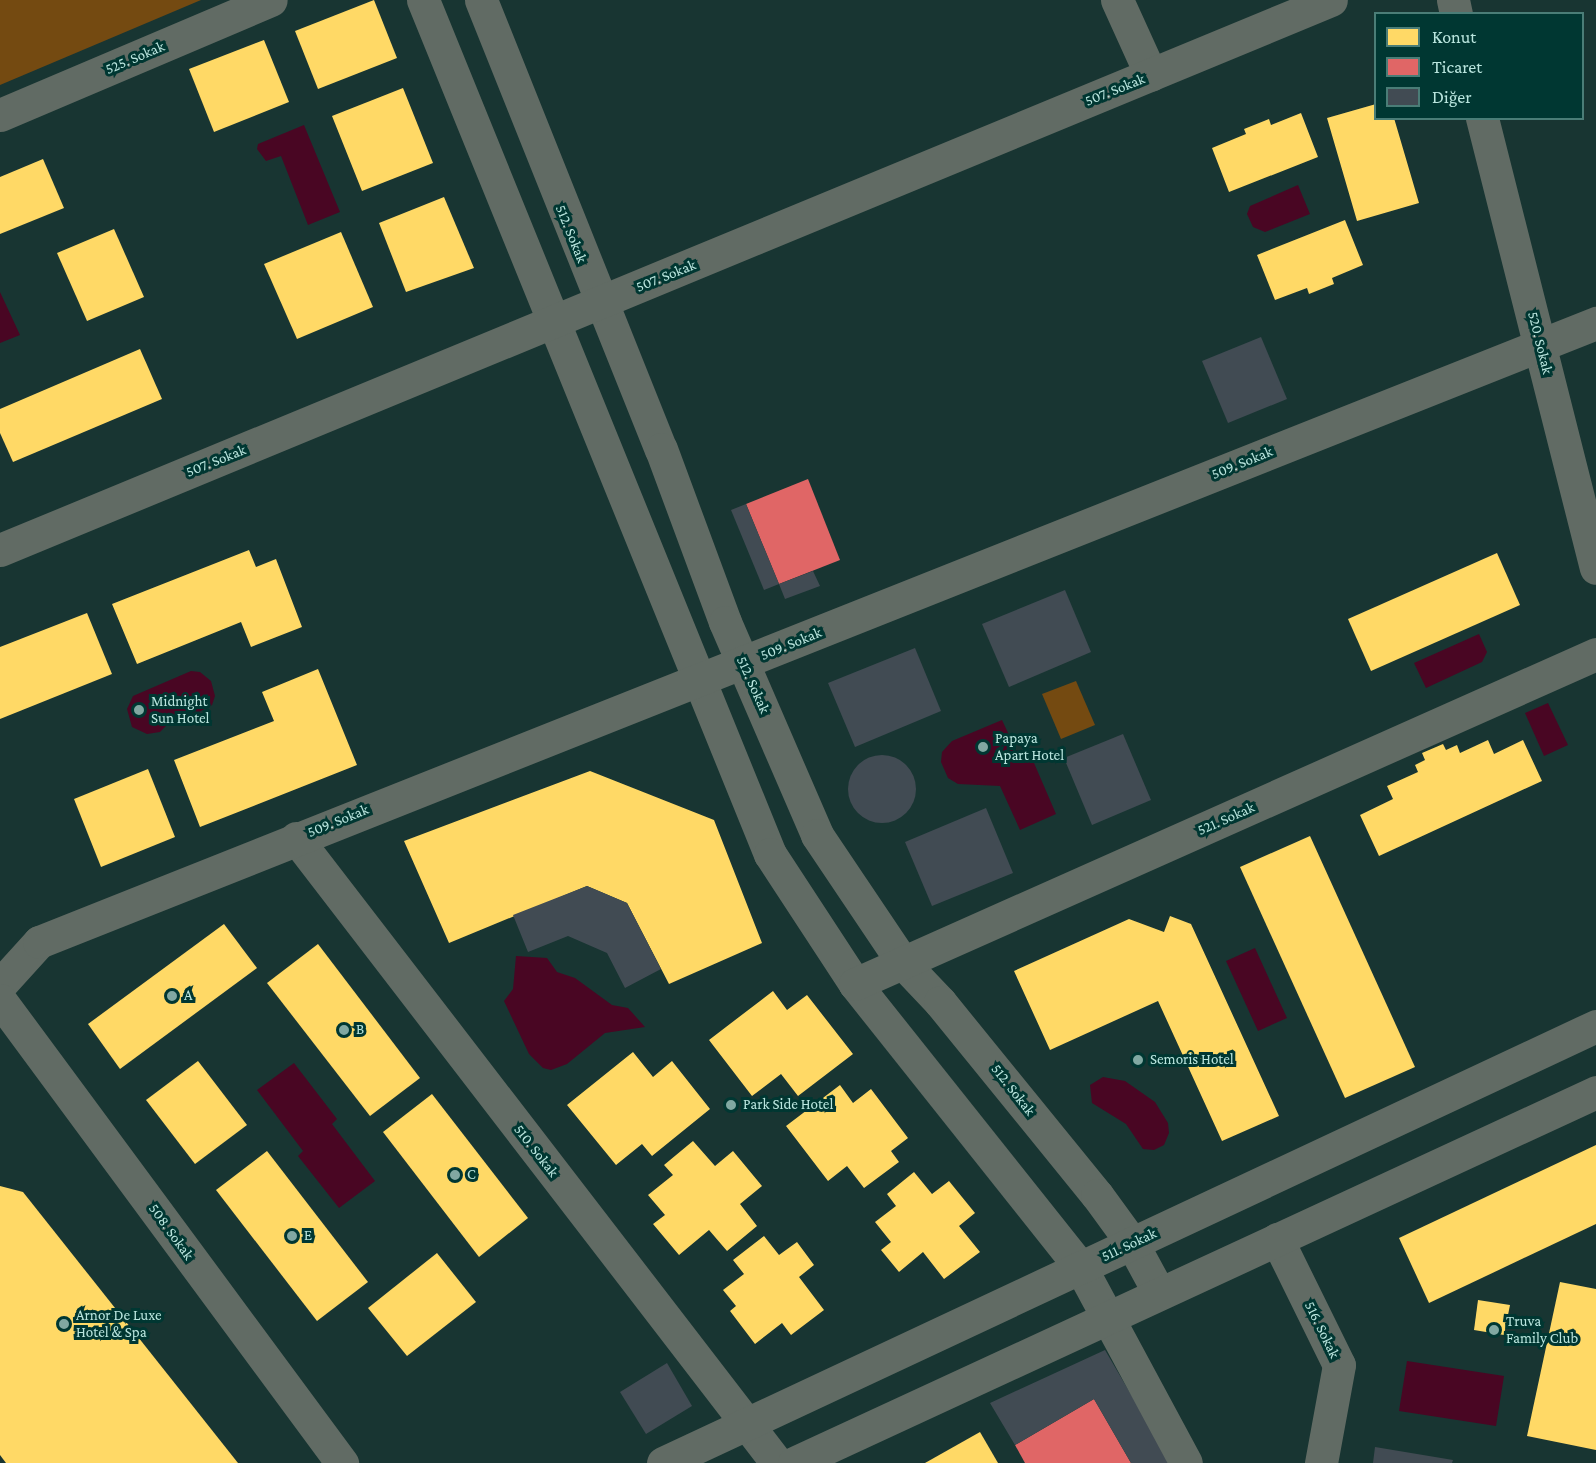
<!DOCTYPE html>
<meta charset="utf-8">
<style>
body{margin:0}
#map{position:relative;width:1596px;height:1463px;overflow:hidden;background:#183532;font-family:"Crimson Pro",serif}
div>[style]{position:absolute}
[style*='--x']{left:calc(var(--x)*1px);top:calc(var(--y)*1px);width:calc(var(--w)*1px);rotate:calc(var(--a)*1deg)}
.green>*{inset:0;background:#744a11}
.water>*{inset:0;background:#490623}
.homes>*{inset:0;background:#ffd966}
.shops>*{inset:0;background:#e06666}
.building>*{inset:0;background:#414b53}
.round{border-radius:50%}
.minor>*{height:33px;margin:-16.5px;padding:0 16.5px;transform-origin:16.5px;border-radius:16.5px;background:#616b64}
.dots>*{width:16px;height:16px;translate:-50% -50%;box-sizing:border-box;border:3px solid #003732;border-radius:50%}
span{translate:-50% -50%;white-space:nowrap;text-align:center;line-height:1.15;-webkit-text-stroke:6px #003732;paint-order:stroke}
.street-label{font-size:15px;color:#bae6df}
.poi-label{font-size:15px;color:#bae6df}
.left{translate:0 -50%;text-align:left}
.legend{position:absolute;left:1374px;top:12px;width:210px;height:108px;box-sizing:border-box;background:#003732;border:2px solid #4a7d77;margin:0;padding:8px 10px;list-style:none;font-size:18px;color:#bae6df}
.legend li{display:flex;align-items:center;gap:12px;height:30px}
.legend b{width:30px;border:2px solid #4a7d77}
</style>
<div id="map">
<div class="green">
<i style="clip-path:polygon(0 0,201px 0,0 85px)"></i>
<i style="clip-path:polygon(1076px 681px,1095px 725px,1061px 739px,1042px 694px)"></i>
</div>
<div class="water">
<i style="clip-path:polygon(304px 125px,340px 212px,308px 225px,281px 156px,266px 161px,257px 149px,258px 144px)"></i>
<i style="clip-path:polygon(1298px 185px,1310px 214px,1265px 232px,1253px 227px,1247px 214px,1250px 206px)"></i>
<i style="clip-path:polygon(0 292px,20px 335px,0 343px)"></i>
<i style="clip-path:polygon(1479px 634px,1487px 652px,1482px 662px,1426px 688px,1414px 663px)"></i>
<i style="clip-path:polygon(191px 671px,200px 672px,211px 681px,215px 696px,212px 705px,199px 712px,178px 714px,160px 732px,147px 734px,132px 727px,127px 709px,133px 696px)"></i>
<i style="clip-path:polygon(1548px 703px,1568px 745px,1544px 756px,1525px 713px)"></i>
<i style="clip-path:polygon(1002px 720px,1016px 750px,1031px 756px,1056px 814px,1020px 830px,1000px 786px,958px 784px,948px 778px,941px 762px,942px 752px,952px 741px)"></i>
<i style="clip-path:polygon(1255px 948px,1287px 1018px,1258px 1031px,1226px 961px)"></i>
<i style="clip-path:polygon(516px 956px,547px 958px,557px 972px,575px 978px,612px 1005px,628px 1008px,645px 1027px,605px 1033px,567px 1064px,551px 1070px,543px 1068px,529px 1054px,504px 1001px,513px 989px)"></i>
<i style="clip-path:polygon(294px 1063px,337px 1119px,332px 1124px,375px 1181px,339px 1208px,298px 1156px,303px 1151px,257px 1090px)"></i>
<i style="clip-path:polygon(1103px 1077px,1125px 1081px,1155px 1102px,1168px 1123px,1169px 1133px,1164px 1145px,1154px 1150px,1143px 1149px,1126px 1124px,1092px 1103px,1090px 1085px)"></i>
<i style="clip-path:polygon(1407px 1361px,1504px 1376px,1496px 1426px,1399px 1411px)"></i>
</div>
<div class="homes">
<i style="clip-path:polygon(374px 0,397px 58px,318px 89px,295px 31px)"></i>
<i style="clip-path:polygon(264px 40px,289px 102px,214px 132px,189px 69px)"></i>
<i style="clip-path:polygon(403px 88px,433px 163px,362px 191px,332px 116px)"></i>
<i style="clip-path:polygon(1376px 104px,1376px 118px,1394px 118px,1419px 203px,1357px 221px,1327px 118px)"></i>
<i style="clip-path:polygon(1301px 113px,1318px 157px,1229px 192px,1212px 148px,1246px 134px,1244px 129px,1269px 119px,1271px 125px)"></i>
<i style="clip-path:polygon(43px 159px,64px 208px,0 234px,0 177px)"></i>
<i style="clip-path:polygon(444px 197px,474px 268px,406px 292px,379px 223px)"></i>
<i style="clip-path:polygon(1345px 220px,1363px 265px,1332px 278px,1334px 284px,1309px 294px,1307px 288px,1275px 300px,1257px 255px)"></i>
<i style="clip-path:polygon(114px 229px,144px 297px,87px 321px,57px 253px)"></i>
<i style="clip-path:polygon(341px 232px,373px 307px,297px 339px,264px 264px)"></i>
<i style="clip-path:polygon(140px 349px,162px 399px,13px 462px,0 433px,0 409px)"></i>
<i style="clip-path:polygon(249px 550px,256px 567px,276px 559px,302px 627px,251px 647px,241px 622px,137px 664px,112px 604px)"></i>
<i style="clip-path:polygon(1497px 553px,1520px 605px,1371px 671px,1348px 619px)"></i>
<i style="clip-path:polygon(87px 613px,112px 674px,0 719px,0 647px)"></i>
<i style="clip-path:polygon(318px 669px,357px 765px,200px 827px,174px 760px,274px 721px,262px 692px)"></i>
<i style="clip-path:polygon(1488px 740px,1494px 754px,1523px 740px,1542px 781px,1379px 856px,1360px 815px,1393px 799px,1387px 786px,1418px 772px,1415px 765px,1425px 760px,1422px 753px,1443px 744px,1446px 750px,1457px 745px,1460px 753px)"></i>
<i style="clip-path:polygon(148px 769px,175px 837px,101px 867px,74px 799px)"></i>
<i style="clip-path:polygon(590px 771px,714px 820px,762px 943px,669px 984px,627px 903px,587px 886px,449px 943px,404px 841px)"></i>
<i style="clip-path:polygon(1310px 836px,1415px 1067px,1345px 1098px,1240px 867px)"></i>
<i style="clip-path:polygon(1170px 916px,1191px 924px,1279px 1116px,1222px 1141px,1158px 1001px,1050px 1050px,1014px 971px,1129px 919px,1164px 932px)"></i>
<i style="clip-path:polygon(224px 924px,257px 968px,120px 1069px,88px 1024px)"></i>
<i style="clip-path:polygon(318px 944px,420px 1078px,370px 1116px,267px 983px)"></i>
<i style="clip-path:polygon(773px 991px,787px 1010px,807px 995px,853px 1054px,798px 1096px,781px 1074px,752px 1096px,709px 1040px)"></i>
<i style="clip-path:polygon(633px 1052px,653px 1077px,672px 1061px,710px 1109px,652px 1156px,642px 1144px,616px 1165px,567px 1105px)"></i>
<i style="clip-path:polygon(198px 1061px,247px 1125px,195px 1164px,146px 1100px)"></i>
<i style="clip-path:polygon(840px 1085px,853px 1103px,871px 1089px,908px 1138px,891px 1151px,899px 1162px,864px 1188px,847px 1166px,828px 1181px,786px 1126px)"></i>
<i style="clip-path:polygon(432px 1094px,528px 1218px,479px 1257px,383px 1132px)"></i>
<i style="clip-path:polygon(693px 1141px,715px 1166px,733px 1151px,762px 1186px,740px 1204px,757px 1226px,727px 1251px,709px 1230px,679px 1255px,653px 1224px,665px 1215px,648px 1195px,673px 1175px,664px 1165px)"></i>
<i style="clip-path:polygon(1596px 1145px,1596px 1224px,1429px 1303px,1399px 1238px)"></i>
<i style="clip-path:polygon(267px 1151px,368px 1282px,317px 1321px,216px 1190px)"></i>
<i style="clip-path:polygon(914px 1172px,932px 1194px,949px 1181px,975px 1213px,959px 1226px,980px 1252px,944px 1279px,923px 1252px,899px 1272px,881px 1250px,891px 1242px,875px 1222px,896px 1206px,887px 1194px)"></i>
<i style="clip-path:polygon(0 1186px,23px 1192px,238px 1463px,6px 1463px,0 1455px)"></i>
<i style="clip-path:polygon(764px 1236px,779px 1255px,797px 1242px,814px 1265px,799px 1277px,824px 1310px,791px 1335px,782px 1323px,755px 1344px,730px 1311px,736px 1306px,723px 1290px,744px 1274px,733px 1260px)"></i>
<i style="clip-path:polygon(437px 1253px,476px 1302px,407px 1356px,368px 1308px)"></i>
<i style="clip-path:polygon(1560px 1282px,1596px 1289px,1596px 1450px,1527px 1436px)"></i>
<i style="clip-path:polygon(1478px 1300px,1510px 1305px,1504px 1335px,1474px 1330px)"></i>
<i style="clip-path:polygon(980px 1432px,998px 1463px,925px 1463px)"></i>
</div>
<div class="shops">
<i style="clip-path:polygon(808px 479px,840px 560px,779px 584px,746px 504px)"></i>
<i style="clip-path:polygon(1094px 1399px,1131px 1463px,1025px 1463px,1015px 1445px)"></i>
</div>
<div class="building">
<i style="clip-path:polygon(1261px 337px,1287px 399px,1228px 423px,1202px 361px)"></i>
<i style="clip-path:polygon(746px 504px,779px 584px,764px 590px,731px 510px)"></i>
<i style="clip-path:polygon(813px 571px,820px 586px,785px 599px,779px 584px)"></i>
<i style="clip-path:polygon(1065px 590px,1091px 652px,1009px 687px,982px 624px)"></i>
<i style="clip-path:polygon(915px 648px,941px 711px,855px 747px,828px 683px)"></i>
<i style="clip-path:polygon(1123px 734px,1151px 800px,1092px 825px,1064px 758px)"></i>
<i class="round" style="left:848px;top:755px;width:68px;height:68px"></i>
<i style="clip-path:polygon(986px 808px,1013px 873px,932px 906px,905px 842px)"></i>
<i style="clip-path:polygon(587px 886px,627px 903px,661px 969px,625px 988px,607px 953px,568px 936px,528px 952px,513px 915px)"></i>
<i style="clip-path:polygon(1105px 1350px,1171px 1463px,1131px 1463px,1094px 1399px,1015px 1445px,990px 1403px)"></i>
<i style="clip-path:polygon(667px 1363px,692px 1406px,646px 1434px,620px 1392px)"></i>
<i style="clip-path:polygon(1375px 1447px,1453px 1460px,1452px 1463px,1373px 1463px)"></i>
</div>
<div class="minor">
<i style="--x:423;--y:0;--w:922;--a:67.89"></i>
<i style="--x:770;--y:854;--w:155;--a:56.8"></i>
<i style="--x:855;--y:984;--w:363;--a:51.5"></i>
<i style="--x:1081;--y:1268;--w:221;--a:61.7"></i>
<i style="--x:481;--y:0;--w:484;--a:68.2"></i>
<i style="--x:661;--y:449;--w:184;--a:69.7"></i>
<i style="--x:725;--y:622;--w:232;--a:66.6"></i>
<i style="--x:817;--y:835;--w:154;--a:56.1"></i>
<i style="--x:903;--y:963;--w:54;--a:46.5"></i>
<i style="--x:940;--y:1002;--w:249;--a:50.9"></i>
<i style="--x:1097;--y:1195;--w:59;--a:53.9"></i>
<i style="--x:1132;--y:1243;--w:57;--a:61.6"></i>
<i style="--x:1117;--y:0;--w:82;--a:65.6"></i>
<i style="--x:1453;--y:0;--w:14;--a:78"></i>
<i style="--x:0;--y:115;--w:294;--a:-23"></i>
<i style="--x:1482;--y:118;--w:464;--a:75.8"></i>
<i style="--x:0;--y:550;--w:1440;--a:-22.45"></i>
<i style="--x:296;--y:838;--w:789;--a:52.42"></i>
<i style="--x:855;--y:984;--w:811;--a:-24.01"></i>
<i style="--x:0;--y:985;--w:58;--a:-47.8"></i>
<i style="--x:39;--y:942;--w:1676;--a:-21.68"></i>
<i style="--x:0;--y:1000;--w:576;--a:53.55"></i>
<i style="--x:1277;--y:1239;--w:140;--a:63.8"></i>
<i style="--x:1339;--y:1365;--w:100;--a:100.4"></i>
<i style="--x:663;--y:1463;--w:1030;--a:-25.1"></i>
<i style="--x:794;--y:1463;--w:884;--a:-24.82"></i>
</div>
<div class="dots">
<i style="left:139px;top:710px;background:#81a8a2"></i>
<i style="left:983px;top:747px;background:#81a8a2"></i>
<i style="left:172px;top:996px;background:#81a8a2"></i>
<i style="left:344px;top:1030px;background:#81a8a2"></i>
<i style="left:1138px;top:1060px;background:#81a8a2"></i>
<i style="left:731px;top:1105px;background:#81a8a2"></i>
<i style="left:455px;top:1175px;background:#81a8a2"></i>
<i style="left:292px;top:1236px;background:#81a8a2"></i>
<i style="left:64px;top:1324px;background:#81a8a2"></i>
<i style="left:1494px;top:1330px;background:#81a8a2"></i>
</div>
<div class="street-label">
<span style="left:135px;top:58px;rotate:-23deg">525. Sokak</span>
<span style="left:1115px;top:90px;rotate:-22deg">507. Sokak</span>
<span style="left:571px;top:234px;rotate:68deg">512. Sokak</span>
<span style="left:666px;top:276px;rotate:-22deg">507. Sokak</span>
<span style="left:1540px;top:343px;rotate:76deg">520. Sokak</span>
<span style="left:216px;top:461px;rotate:-22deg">507. Sokak</span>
<span style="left:1242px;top:463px;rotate:-22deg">509. Sokak</span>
<span style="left:791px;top:644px;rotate:-22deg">509. Sokak</span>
<span style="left:753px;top:685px;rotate:66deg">512. Sokak</span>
<span style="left:1226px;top:819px;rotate:-24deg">521. Sokak</span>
<span style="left:338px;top:821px;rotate:-22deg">509. Sokak</span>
<span style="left:1013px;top:1090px;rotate:52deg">512. Sokak</span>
<span style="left:536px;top:1151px;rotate:52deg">510. Sokak</span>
<span style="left:171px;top:1232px;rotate:54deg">508. Sokak</span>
<span style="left:1129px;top:1245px;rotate:-25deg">511. Sokak</span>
<span style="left:1322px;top:1330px;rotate:64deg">516. Sokak</span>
</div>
<div class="poi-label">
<span class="left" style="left:151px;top:710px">Midnight<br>Sun Hotel</span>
<span class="left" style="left:995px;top:747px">Papaya<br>Apart Hotel</span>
<span class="left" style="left:184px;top:996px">A</span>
<span class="left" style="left:356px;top:1030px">B</span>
<span class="left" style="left:1150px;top:1060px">Semoris Hotel</span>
<span class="left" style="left:743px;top:1105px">Park Side Hotel</span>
<span class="left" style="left:467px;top:1175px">C</span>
<span class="left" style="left:304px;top:1236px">E</span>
<span class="left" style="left:76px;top:1324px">Arnor De Luxe<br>Hotel &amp; Spa</span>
<span class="left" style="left:1506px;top:1330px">Truva<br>Family Club</span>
</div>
<ul class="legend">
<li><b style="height:16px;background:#ffd966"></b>Konut</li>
<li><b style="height:16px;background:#e06666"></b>Ticaret</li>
<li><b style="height:16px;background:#414b53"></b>Diğer</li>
</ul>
</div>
